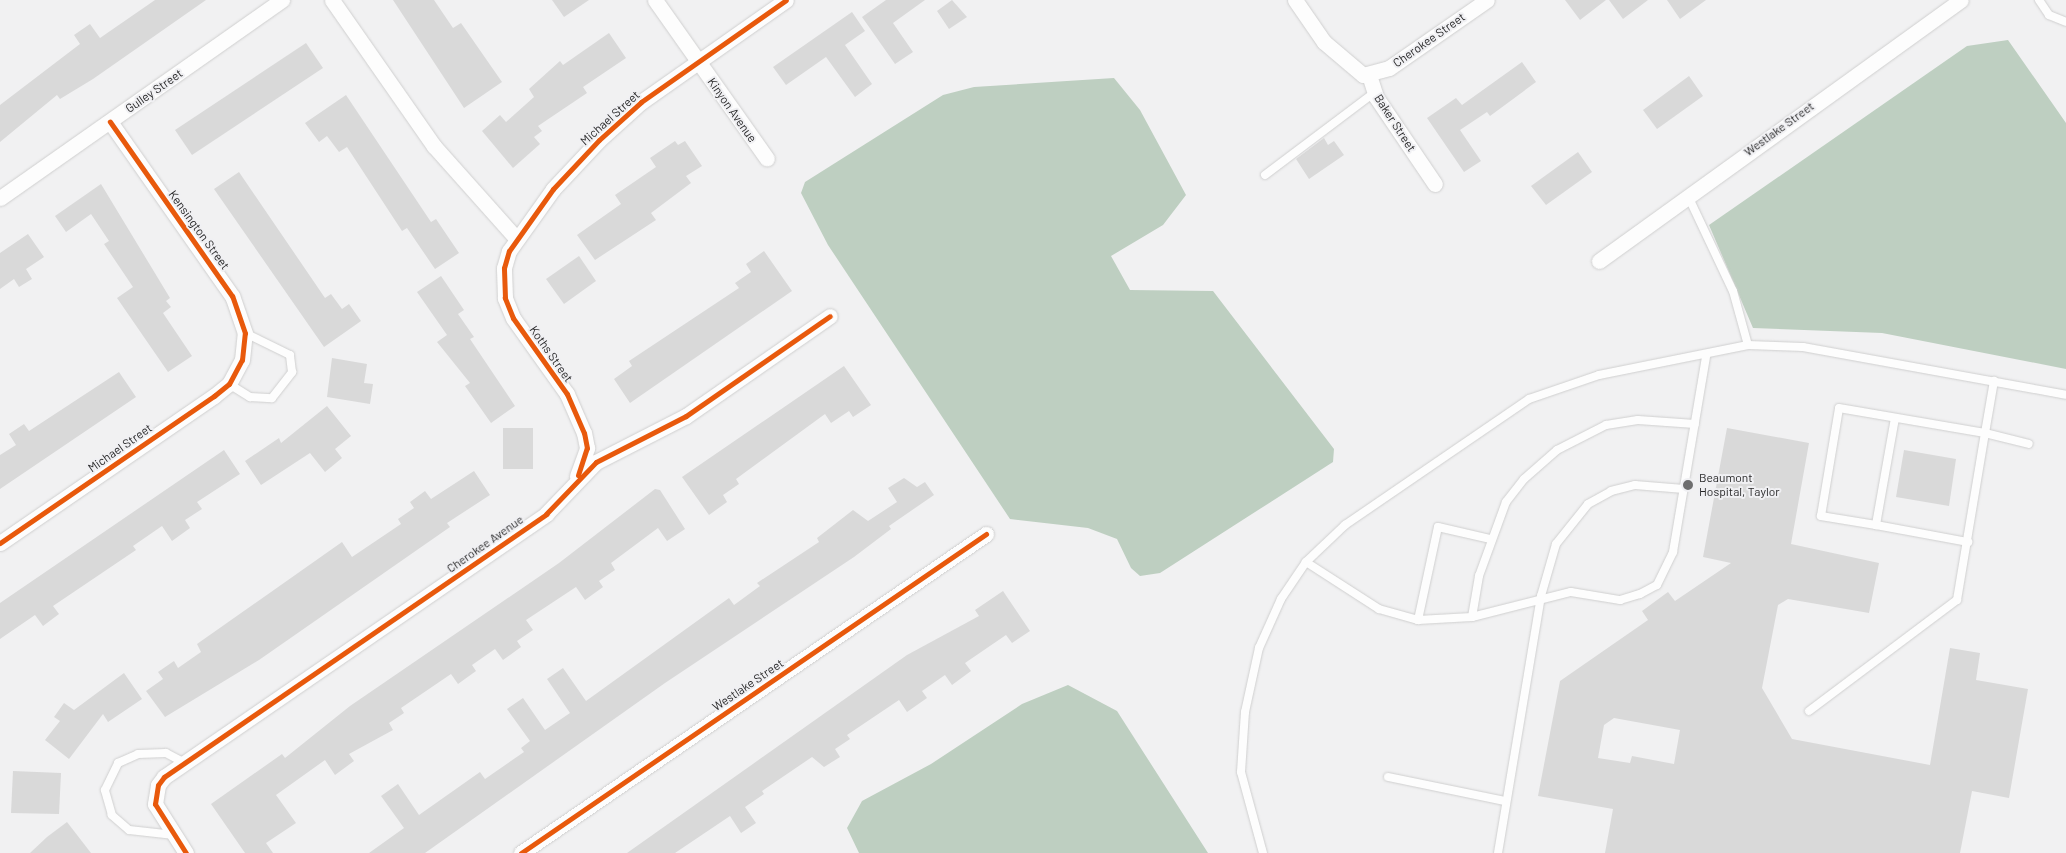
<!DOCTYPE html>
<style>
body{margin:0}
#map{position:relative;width:2066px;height:853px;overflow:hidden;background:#f1f1f2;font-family:Barlow,sans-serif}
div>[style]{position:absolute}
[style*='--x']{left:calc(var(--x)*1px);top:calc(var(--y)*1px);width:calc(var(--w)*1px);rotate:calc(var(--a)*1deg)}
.forest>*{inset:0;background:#becfc1}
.building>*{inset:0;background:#d9d9d9}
.roads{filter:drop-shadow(0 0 1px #cfcfcf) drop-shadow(0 0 1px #cfcfcf)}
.lane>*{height:8px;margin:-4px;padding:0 4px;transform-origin:4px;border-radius:4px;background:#fdfdfd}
.street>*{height:15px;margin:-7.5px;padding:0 7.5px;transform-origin:7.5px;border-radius:7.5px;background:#fdfdfd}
.cycleway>*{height:5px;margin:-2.5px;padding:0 2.5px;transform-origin:2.5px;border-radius:2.5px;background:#e8590c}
.dots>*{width:14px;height:14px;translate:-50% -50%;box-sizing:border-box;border:2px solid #f0f0f3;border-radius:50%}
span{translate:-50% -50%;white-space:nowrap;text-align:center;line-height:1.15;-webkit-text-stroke:4px #f0f0f3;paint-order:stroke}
.street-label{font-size:12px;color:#282829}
.poi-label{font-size:12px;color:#282829}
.left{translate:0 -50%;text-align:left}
</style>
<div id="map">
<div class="forest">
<i style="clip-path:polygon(2008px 40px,2066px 123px,2066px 369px,1882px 333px,1753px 328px,1709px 225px,1967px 46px)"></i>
<i style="clip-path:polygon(1114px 78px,1140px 110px,1186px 195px,1163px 225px,1111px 256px,1130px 290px,1213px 291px,1334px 449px,1333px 462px,1160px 573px,1140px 576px,1131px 568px,1117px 539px,1088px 528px,1010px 519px,828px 245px,801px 193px,805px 182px,943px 95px,974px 87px)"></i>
<i style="clip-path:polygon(1068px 685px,1117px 711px,1208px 853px,859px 853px,847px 828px,862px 801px,931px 764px,1022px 704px)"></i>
</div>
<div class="building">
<i style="clip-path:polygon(155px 0,206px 0,93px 79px,60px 99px,57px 95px,0 142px,0 105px,80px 44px,74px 35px,90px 24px,100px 38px)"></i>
<i style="clip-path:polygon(393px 0,434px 0,453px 28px,461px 23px,502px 82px,464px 108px)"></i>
<i style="clip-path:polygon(552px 0,589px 0,564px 17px)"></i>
<i style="clip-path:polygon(886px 0,925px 0,893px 23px,913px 52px,895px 64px,862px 17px)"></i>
<i style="clip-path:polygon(952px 0,967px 17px,949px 29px,937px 11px)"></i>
<i style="clip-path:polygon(1565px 0,1606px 0,1580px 20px)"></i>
<i style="clip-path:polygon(1609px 0,1648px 0,1623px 19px)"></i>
<i style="clip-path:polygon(1667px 0,1706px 0,1680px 19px)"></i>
<i style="clip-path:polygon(852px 12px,865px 31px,845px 45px,872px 84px,855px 97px,826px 57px,786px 85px,773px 67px)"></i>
<i style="clip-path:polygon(609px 33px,626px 58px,583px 87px,587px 93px,538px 126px,542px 131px,534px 137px,540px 144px,513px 168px,482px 131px,500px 115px,506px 122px,534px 97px,529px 89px,560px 61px,563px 65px)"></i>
<i style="clip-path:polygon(306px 43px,323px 68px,192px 155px,175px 130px)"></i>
<i style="clip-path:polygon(1522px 62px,1536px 82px,1490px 116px,1487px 112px,1460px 130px,1481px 161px,1464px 172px,1427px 118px,1456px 98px,1462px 105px)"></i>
<i style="clip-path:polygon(1689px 76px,1703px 96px,1657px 129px,1643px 110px)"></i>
<i style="clip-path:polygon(346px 95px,431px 222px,436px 219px,459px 253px,435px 269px,407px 228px,402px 231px,347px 147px,339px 152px,327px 136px,319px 142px,305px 123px)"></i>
<i style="clip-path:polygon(1324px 138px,1328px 145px,1334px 141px,1344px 155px,1309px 179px,1296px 159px)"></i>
<i style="clip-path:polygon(675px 141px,678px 145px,685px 141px,702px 166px,686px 176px,691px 183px,651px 213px,656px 220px,595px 260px,577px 235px,621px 204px,615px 195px,656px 167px,650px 158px)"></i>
<i style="clip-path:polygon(1578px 152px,1592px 172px,1546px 205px,1531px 186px)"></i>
<i style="clip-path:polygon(239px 172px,325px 298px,331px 294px,342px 309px,349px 304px,361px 321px,324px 347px,214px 189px)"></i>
<i style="clip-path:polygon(101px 184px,170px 298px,166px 301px,171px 307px,163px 313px,192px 356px,168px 372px,117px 298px,133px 287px,104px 244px,109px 241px,91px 214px,66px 232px,55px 216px)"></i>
<i style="clip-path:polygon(28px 234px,44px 257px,26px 269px,32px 279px,19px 287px,14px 279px,0 289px,0 253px)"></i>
<i style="clip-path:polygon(764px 251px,792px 291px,630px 403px,614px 379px,632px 366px,629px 361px,739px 288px,735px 283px,751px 272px,746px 264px)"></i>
<i style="clip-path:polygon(579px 256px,596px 281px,564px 304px,546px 279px)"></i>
<i style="clip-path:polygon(441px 276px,464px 310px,458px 314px,474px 337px,470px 339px,515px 406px,491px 423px,465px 386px,470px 383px,437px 342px,447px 335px,417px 292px)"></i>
<i style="clip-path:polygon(332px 358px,367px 364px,364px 383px,373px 384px,370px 404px,327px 397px)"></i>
<i style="clip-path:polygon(844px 366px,871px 405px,853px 417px,849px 411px,831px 423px,825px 414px,736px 479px,739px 484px,723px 495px,727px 502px,709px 515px,682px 477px)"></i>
<i style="clip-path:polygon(119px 372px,136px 397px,0 489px,0 455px,16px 445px,9px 434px,24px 424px,29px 431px)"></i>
<i style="clip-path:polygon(327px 406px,351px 436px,335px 449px,342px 458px,325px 472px,310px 453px,261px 485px,245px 461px,279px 438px,281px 443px)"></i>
<i style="clip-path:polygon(503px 428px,533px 428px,533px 469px,503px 469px)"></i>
<i style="clip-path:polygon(evenodd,1727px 428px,1809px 443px,1791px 544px,1879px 563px,1869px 613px,1788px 599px,1778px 605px,1762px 688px,1792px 739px,1930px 765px,1950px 648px,1980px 653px,1976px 680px,2028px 689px,2009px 798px,1972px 791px,1960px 853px,1605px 853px,1613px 809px,1538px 796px,1560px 681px,1648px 620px,1642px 611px,1668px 592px,1675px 601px,1731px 563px,1703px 557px,1727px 428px,1614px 718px,1680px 730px,1674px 764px,1632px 756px,1630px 763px,1598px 758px,1604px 725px,1614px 718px)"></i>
<i style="clip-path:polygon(224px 450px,240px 474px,197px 502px,202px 509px,185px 520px,190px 528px,172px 541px,162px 526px,133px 546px,136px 550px,53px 606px,59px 614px,43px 626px,35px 615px,0 639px,0 603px)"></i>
<i style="clip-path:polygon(1904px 450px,1956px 459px,1949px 506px,1896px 497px)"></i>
<i style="clip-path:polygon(474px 471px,490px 495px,447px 523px,450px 527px,259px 660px,165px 717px,146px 691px,163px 679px,158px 672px,174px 661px,178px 668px,201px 652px,197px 644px,342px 542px,352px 557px,401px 524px,398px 519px,414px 508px,410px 502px,425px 491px,431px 499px)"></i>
<i style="clip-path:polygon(904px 478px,917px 487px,925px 482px,934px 495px,889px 526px,891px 529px,854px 557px,665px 683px,425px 853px,369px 853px,404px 828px,381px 796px,398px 784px,419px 815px,480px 772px,485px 779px,524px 752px,521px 748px,530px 741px,507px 709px,523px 698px,545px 730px,570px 713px,547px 679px,563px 668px,586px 701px,729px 598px,734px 605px,760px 586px,757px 583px,819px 542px,817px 538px,853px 510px,868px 521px,897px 502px,888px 488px)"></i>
<i style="clip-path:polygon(655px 489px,660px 490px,685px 529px,667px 541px,658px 528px,611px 563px,615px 570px,599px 581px,603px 587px,585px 600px,576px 587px,526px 620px,533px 630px,517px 641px,521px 647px,503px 660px,495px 649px,472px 665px,476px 671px,458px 684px,451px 674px,401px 708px,404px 713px,389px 723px,393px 730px,349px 754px,354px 761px,335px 775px,325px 760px,276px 795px,296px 823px,266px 843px,273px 853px,245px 853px,211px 804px,282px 754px,285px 758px,350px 706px,559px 563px)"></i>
<i style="clip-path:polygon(1003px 591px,1030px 631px,1012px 643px,1006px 635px,965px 663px,971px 671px,952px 685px,945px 675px,922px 691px,927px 698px,907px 712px,899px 700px,847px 735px,850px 739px,835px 749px,840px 757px,824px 767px,812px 757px,762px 791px,764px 794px,745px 807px,756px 823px,741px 833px,730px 816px,675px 853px,627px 853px,907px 655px,979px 616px,975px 610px)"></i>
<i style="clip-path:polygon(124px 673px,142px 699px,108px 722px,103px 714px,69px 759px,45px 740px,60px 721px,54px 717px,64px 703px,74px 710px)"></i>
<i style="clip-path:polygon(13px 771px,61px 773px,59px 814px,11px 813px)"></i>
<i style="clip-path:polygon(67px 822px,91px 853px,30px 853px,47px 837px)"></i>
</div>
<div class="roads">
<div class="lane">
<i style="--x:2039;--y:0;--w:18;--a:56"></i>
<i style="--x:2049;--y:15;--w:18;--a:22"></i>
<i style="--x:1265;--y:175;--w:136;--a:-37"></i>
<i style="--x:1688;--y:196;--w:105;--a:64.7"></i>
<i style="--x:1733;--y:291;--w:56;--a:74.5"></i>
<i style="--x:229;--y:384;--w:25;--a:32"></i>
<i style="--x:250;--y:397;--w:22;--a:3"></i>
<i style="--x:272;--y:398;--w:33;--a:-52"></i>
<i style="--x:292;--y:372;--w:17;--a:-97"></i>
<i style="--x:290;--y:355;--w:50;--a:-153.9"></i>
<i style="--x:1895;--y:418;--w:109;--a:100.1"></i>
<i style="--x:1876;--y:525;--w:56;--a:-170.7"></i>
<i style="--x:1821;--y:516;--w:109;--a:-80.5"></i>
<i style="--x:1839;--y:408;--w:148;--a:9.7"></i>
<i style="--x:1985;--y:433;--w:53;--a:-80.2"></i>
<i style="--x:1876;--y:525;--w:94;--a:10.5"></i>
<i style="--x:1306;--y:562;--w:87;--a:32.8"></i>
<i style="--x:1379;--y:609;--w:41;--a:15.8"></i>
<i style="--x:1418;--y:620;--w:54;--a:-3.2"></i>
<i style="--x:1472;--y:617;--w:102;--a:-14.2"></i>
<i style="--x:1571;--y:592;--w:50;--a:9.3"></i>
<i style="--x:1620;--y:600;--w:21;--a:-17"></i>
<i style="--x:1640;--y:594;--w:19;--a:-28"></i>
<i style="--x:1657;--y:585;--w:37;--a:-64"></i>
<i style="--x:1673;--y:552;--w:199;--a:-80.4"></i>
<i style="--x:1472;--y:617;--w:42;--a:-80.3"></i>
<i style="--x:1479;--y:576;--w:79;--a:-70"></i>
<i style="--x:1506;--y:502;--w:29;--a:-52"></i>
<i style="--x:1524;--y:479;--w:44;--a:-41.3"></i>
<i style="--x:1557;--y:450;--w:55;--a:-27"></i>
<i style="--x:1606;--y:425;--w:32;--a:-9"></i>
<i style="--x:1638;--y:420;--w:57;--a:4"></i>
<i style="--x:1418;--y:620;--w:95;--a:-77.9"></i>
<i style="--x:1438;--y:527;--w:53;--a:13"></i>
<i style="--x:1809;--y:711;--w:185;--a:-36.9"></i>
<i style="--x:1957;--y:600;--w:169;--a:-80.5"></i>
<i style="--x:1985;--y:433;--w:45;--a:14"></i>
<i style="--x:1388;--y:777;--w:119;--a:11.6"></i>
<i style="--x:174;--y:835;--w:45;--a:-173.7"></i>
<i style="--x:129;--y:830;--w:23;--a:-139"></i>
<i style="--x:112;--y:815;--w:26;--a:-106"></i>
<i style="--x:105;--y:790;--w:30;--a:-64"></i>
<i style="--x:118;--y:763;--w:22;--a:-24"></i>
<i style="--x:138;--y:754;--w:28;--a:-2"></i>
<i style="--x:166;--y:753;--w:21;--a:28"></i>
<i style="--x:1263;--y:853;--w:84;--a:-105.2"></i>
<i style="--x:1241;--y:772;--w:60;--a:-86.2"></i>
<i style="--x:1245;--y:712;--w:66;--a:-77.7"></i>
<i style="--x:1259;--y:648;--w:54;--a:-65.8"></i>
<i style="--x:1281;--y:599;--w:45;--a:-56"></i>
<i style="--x:1306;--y:562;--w:54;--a:-43.5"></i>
<i style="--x:1345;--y:525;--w:223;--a:-34.4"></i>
<i style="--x:1529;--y:399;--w:74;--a:-18.9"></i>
<i style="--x:1599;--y:375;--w:152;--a:-11.4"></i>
<i style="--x:1748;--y:345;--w:55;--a:2.1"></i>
<i style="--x:1803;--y:347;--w:267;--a:10.3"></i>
<i style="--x:1498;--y:853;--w:261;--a:-80.5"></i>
<i style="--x:1541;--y:596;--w:54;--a:-73.9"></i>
<i style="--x:1556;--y:544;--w:51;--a:-51.3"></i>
<i style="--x:1588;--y:504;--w:26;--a:-29"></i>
<i style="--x:1611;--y:491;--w:25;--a:-14"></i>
<i style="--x:1635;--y:485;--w:49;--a:4.7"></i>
</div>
<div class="street">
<i style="--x:332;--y:0;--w:178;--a:55.1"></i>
<i style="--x:434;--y:146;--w:123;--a:48.3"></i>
<i style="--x:655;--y:0;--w:194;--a:54.8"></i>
<i style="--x:1295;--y:0;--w:51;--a:55.4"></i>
<i style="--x:1324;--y:42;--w:51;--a:40.2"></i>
<i style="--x:1363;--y:75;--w:27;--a:-15"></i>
<i style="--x:1389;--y:68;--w:119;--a:-34.8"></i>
<i style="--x:1369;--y:75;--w:23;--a:72"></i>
<i style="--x:1376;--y:97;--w:105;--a:55.9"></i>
<i style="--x:0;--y:198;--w:345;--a:-35.1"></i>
<i style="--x:1599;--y:261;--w:446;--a:-35.8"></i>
<i style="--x:577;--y:476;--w:30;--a:-70"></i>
<i style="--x:587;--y:448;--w:15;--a:-101"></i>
<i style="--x:584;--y:433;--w:43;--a:-113.6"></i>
<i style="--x:567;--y:394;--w:93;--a:-125.4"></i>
<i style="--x:513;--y:318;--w:22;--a:-112"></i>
<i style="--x:505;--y:298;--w:30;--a:-92"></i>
<i style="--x:504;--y:268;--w:18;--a:-74"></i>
<i style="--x:509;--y:251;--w:76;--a:-54.6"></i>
<i style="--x:553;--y:189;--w:67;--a:-46.8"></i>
<i style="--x:599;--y:140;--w:57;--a:-42.1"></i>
<i style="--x:641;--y:102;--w:177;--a:-35.1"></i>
<i style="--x:0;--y:543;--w:260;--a:-34.5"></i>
<i style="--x:214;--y:396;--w:19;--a:-39"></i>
<i style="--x:229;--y:384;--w:27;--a:-62"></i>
<i style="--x:242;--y:360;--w:27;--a:-84"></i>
<i style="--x:245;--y:333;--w:39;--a:-109"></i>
<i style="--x:232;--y:296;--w:213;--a:-125"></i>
<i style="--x:186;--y:853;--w:58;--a:-122.3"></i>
<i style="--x:155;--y:804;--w:19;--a:-81"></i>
<i style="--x:158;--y:785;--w:10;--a:-53"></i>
<i style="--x:164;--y:777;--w:464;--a:-34.5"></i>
<i style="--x:546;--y:514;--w:72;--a:-46.1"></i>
<i style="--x:596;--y:462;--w:101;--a:-27.1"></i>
<i style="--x:686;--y:416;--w:175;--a:-34.8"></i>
<i style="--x:521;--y:853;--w:564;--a:-34.45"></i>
</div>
</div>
<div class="cycleway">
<i style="--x:578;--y:475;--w:28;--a:-72"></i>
<i style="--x:587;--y:448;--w:15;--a:-101"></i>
<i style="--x:584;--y:433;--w:43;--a:-113.6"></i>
<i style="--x:567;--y:394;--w:93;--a:-125.4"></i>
<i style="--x:513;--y:318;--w:22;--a:-112"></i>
<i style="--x:505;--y:298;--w:30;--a:-92"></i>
<i style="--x:504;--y:268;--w:18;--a:-74"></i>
<i style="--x:509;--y:251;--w:76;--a:-54.6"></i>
<i style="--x:553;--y:189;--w:67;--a:-46.8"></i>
<i style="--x:599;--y:140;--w:57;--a:-42.1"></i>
<i style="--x:641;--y:102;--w:177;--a:-35.1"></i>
<i style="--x:0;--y:543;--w:260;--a:-34.5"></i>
<i style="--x:214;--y:396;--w:19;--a:-39"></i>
<i style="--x:229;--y:384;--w:27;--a:-62"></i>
<i style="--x:242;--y:360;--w:27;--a:-84"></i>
<i style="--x:245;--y:333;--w:39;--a:-109"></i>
<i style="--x:232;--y:296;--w:213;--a:-125"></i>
<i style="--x:186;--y:853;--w:58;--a:-122.3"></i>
<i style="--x:155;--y:804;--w:19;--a:-81"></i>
<i style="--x:158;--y:785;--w:10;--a:-53"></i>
<i style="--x:164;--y:777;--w:464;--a:-34.5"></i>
<i style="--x:546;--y:514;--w:72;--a:-46.1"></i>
<i style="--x:596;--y:462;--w:101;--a:-27.1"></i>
<i style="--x:686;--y:416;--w:175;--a:-34.8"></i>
<i style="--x:521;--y:853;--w:564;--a:-34.45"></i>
</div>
<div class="dots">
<i style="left:1688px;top:485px;background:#6e6e6f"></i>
</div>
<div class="street-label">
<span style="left:1429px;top:40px;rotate:-35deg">Cherokee Street</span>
<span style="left:154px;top:91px;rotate:-35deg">Gulley Street</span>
<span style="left:732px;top:110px;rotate:55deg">Kinyon Avenue</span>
<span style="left:610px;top:118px;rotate:-42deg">Michael Street</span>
<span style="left:1395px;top:123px;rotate:57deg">Baker Street</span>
<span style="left:1779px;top:129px;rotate:-36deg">Westlake Street</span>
<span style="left:199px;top:230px;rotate:54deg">Kensington Street</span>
<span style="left:551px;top:354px;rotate:55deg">Koths Street</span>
<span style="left:120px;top:448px;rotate:-35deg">Michael Street</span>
<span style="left:485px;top:544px;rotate:-35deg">Cherokee Avenue</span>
<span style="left:748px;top:685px;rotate:-34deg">Westlake Street</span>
</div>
<div class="poi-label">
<span class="left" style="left:1699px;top:485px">Beaumont<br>Hospital, Taylor</span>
</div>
</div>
